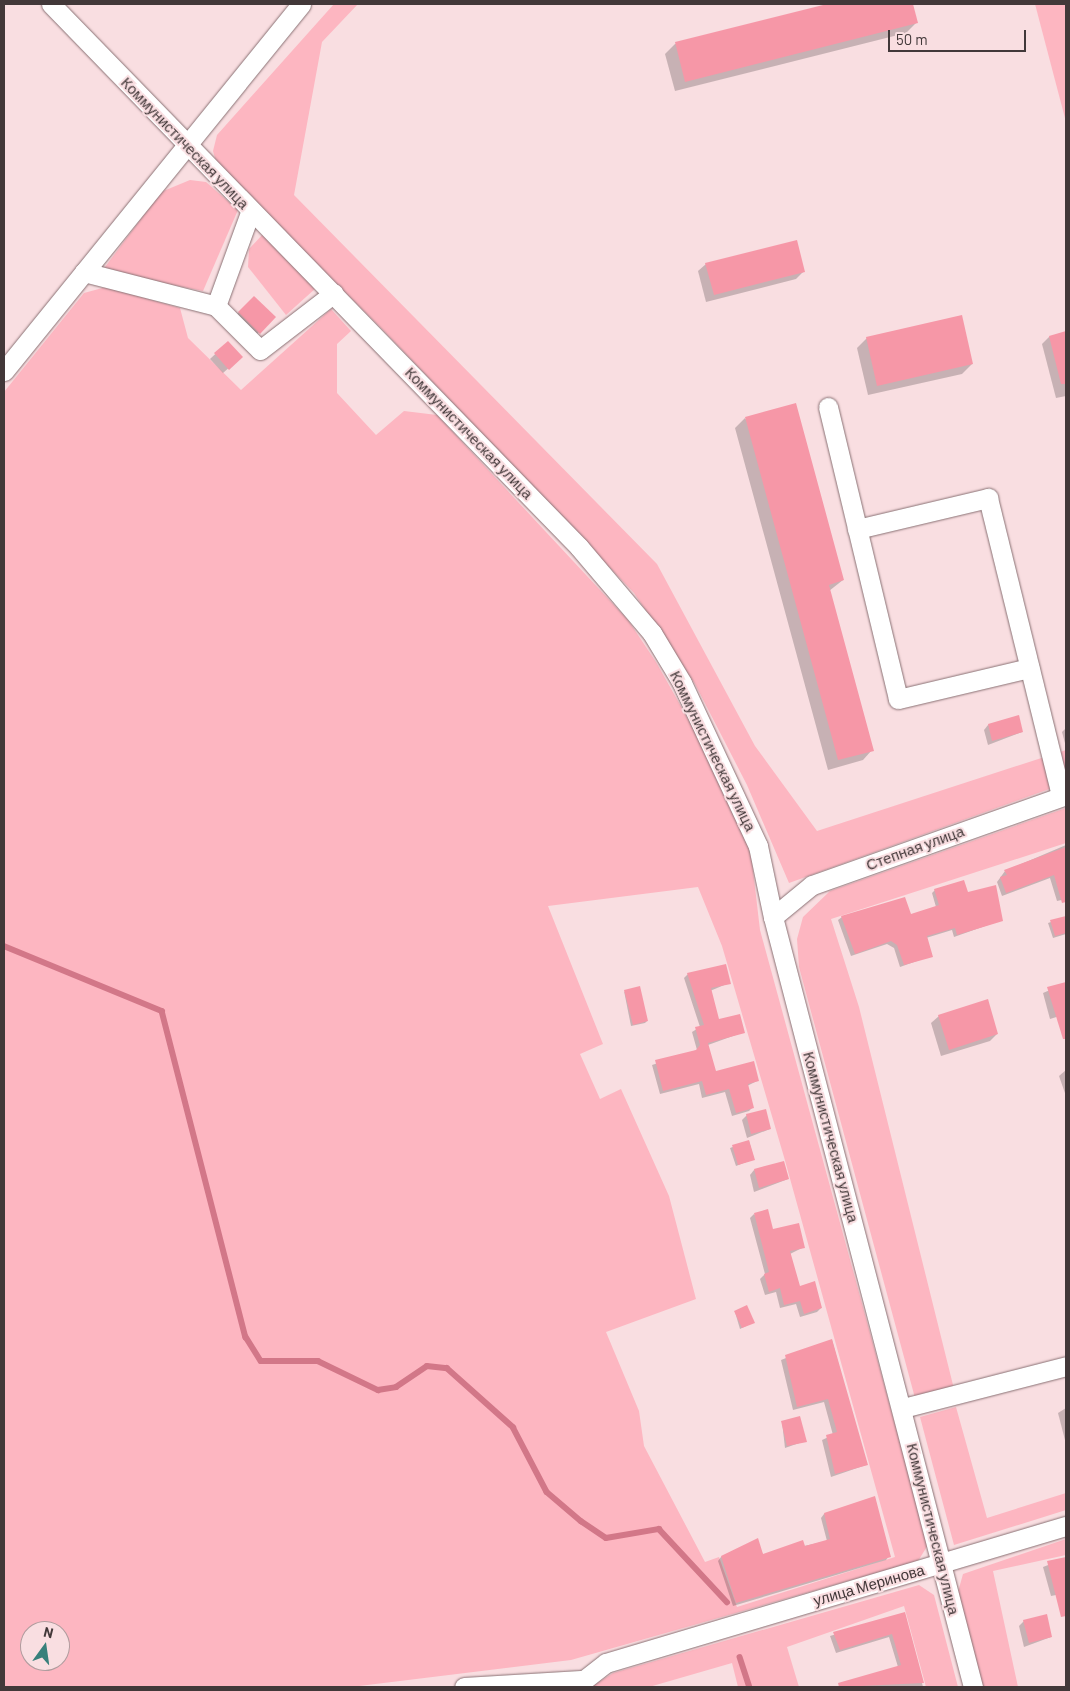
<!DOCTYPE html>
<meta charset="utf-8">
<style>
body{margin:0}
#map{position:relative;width:1070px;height:1691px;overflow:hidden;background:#f9dee1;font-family:Barlow,sans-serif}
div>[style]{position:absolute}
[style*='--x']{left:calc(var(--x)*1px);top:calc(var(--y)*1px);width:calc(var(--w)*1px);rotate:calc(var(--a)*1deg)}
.green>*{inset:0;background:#fdb6c1}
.shadow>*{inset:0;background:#0003}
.stream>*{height:5.5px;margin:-2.75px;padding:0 2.75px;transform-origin:2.75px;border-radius:2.75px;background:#d27788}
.building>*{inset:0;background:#f697a7}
.roads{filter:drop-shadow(0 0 1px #897174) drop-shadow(0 0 1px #897174)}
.minor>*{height:19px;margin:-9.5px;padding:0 9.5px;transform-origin:9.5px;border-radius:9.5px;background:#fff}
span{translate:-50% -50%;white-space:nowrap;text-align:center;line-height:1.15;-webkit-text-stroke:4px #f9dee1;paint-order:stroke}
.street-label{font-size:15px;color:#423839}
.frame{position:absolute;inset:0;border:5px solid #423839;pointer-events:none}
.north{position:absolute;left:20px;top:1621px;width:50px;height:50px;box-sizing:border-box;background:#f9dee1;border:1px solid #b09c9e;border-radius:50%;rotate:14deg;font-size:14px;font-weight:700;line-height:20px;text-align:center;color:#423839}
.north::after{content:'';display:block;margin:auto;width:18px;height:22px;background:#38807b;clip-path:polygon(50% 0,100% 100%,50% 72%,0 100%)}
.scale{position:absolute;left:888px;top:30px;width:138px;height:22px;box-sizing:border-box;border:2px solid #423839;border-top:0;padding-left:6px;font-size:15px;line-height:18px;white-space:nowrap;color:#423839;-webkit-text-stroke:4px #f9dee1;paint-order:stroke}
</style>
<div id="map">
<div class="green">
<i style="clip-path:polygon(334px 4px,358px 4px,322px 42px,294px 195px,657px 564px,755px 746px,817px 831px,1066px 750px,1066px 783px,789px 883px,747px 785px,695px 684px,634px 593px,382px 329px,217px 165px,213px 151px,217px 135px)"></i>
<i style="clip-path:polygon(1035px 4px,1066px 4px,1066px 122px)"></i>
<i style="clip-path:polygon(190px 180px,206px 182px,238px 210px,203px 291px,102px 271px,161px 192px)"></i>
<i style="clip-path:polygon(263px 234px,316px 288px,286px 315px,248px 267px,249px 249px)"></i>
<i style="clip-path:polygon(evenodd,106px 287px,180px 308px,188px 338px,241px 390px,331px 309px,351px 331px,337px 344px,337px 393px,376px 435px,404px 411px,437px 415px,628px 620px,656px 662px,709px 756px,751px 853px,760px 930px,928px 1545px,918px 1561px,571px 1660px,351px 1687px,4px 1687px,4px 392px,84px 293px,106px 287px,698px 887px,722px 946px,784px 1157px,895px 1557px,737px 1607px,719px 1557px,705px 1562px,644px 1446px,639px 1411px,606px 1332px,696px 1299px,669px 1196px,621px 1089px,600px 1099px,580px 1054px,603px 1044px,548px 906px,698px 887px,106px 287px,30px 1631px,60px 1631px,60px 1661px,30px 1661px,30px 1631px)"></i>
<i style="clip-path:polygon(1066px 808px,1066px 843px,831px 919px,859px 1007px,954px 1389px,915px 1398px,799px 967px,797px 939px,803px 917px,830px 891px)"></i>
<i style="clip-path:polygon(956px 1407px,987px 1518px,1066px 1493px,1066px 1510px,954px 1545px,920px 1417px)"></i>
<i style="clip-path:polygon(1066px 1539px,1066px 1555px,993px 1571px,1018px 1687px,981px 1687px,958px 1592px,963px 1574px)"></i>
<i style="clip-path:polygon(919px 1585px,934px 1595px,958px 1687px,926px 1687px,904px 1606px,787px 1647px,799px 1687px,738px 1687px,732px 1663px,649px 1687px,591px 1687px,613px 1673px)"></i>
</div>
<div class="shadow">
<i style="clip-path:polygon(832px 4px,911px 4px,916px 23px,906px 33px,675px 91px,665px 54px,675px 44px)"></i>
<i style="clip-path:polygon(706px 264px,804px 271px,796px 279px,706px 302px,698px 271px)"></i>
<i style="clip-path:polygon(254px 297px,274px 317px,254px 337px,234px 317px)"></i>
<i style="clip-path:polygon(1066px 333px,1066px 396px,1056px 398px,1042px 344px,1049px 337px)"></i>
<i style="clip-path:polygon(867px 338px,972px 364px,962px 374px,868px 395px,857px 348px)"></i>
<i style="clip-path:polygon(228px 342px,241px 357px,223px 373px,210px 359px)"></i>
<i style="clip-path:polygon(745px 418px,843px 580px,829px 591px,872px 750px,863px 760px,828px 770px,735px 428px)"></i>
<i style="clip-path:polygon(988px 725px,1022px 732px,988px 745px,984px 730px)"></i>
<i style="clip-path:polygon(1066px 728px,1066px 747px,1062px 732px)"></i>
<i style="clip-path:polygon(1066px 845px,1066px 899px,1057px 901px,1050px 878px,1002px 896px,997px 882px,1005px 871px)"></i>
<i style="clip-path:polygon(935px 890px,967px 894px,1002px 920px,954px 937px,952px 930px,926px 938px,931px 956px,900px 967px,894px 948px,887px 944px,851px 956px,838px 920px,842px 917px,910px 915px,936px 907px,932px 893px)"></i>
<i style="clip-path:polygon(1066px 917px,1066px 934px,1053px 938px,1048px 923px)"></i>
<i style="clip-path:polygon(688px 974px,729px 983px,710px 991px,718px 1021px,744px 1032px,708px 1045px,715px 1073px,757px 1081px,747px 1086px,753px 1107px,749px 1111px,732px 1116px,725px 1092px,702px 1098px,699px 1084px,660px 1094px,652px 1065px,697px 1050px,692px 1032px,700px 1027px,684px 978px)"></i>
<i style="clip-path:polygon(1066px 983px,1066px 1014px,1050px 1019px,1043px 993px)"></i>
<i style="clip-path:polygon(624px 991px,647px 1021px,645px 1023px,631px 1026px)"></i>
<i style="clip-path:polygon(939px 1016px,997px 1034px,990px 1041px,941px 1056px,931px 1023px)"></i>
<i style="clip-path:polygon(1066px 1070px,1066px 1096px,1059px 1076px)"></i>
<i style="clip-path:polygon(747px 1115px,770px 1129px,747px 1138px,742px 1120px)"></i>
<i style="clip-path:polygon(749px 1141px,754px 1159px,736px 1166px,730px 1148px)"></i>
<i style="clip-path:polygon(754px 1170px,788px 1179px,754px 1192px,750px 1175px)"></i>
<i style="clip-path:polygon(754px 1214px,772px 1231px,804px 1247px,790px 1254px,799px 1287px,821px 1308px,817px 1312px,800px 1317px,796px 1304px,780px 1308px,776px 1292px,765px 1295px,760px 1279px,765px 1274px,750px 1218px)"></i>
<i style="clip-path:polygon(735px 1312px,754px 1322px,740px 1329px)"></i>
<i style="clip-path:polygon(832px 1340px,866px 1465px,831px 1477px,822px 1440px,833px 1435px,824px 1402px,793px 1410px,781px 1360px)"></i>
<i style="clip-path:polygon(1066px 1408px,1066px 1444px,1058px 1413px)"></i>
<i style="clip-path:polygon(782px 1422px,805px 1441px,785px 1448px)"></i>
<i style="clip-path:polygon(875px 1498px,889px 1556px,886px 1560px,733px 1606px,718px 1561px,721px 1557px,757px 1540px,763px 1555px,827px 1541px,821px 1518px,824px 1514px)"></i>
<i style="clip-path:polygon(1066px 1558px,1066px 1593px,1051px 1596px,1043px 1567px)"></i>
<i style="clip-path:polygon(904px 1613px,923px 1687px,857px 1687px,856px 1682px,898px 1667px,889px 1637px,836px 1653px,830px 1636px)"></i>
<i style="clip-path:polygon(1024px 1621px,1051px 1637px,1024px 1647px,1019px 1626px)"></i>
</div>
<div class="stream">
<i style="--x:4;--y:946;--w:171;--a:22.4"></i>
<i style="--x:162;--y:1011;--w:337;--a:75.6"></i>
<i style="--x:246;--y:1337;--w:28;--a:58"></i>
<i style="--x:261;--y:1361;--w:57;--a:0"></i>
<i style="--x:318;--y:1361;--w:67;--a:25.8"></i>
<i style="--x:378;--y:1390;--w:18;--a:-9"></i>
<i style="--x:396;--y:1387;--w:37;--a:-34"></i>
<i style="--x:427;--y:1366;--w:20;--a:6"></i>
<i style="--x:447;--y:1368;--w:89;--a:41.8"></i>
<i style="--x:513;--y:1427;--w:73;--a:62.4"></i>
<i style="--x:547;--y:1492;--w:45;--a:40.5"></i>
<i style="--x:581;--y:1521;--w:30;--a:34"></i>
<i style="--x:606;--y:1538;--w:54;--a:-9.6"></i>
<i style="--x:659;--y:1529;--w:100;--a:47"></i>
<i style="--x:740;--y:1657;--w:32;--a:72"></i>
</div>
<div class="building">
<i style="clip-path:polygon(827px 4px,913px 4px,918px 23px,685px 82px,675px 42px)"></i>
<i style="clip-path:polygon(797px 240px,805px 272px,714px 295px,705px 263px)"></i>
<i style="clip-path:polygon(254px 296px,276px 317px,260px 334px,238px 312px)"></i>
<i style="clip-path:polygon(962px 315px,973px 364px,877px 386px,866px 337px)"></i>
<i style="clip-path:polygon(1066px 331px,1066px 384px,1061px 384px,1049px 336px)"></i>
<i style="clip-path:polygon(228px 341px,243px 357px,229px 370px,214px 353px)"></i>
<i style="clip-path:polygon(796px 403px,844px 580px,829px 585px,874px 751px,838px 760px,745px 417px)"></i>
<i style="clip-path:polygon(1019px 715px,1023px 732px,992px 741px,988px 724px)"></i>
<i style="clip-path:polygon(1066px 847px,1066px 902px,1062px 903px,1054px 875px,1006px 893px,1000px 877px,1007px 875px,1004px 870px)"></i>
<i style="clip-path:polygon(964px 880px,968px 892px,996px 885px,1003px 921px,957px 935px,955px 928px,927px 936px,933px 957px,904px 965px,897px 945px,891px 941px,855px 954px,841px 916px,905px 897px,911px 914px,939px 905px,934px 889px)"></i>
<i style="clip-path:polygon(1066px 916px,1066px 933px,1055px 936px,1050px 920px)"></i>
<i style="clip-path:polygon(726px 964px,731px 984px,711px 988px,719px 1019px,740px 1014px,745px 1033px,708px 1043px,716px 1071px,754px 1061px,759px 1081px,748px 1084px,754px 1108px,736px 1113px,729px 1089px,706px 1095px,702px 1081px,663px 1091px,655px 1060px,696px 1050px,700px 1045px,695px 1027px,704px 1025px,687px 973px)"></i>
<i style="clip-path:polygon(1066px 982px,1066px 1039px,1063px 1039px,1047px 987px)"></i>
<i style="clip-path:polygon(640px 986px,648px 1021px,633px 1025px,624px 990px)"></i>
<i style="clip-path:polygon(988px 999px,998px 1034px,949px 1050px,938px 1015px)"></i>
<i style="clip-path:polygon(766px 1109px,771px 1129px,751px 1134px,746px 1114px)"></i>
<i style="clip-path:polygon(749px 1140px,755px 1160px,738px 1165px,732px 1145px)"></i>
<i style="clip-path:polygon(784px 1161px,789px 1179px,759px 1188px,754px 1169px)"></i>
<i style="clip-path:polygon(768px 1209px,773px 1229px,799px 1223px,805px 1248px,790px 1251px,800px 1286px,815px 1281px,822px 1308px,804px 1314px,800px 1301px,784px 1305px,780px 1288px,769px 1292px,764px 1274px,769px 1272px,754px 1213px)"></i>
<i style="clip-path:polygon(747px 1305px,755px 1323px,742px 1328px,734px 1311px)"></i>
<i style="clip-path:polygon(832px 1339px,868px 1465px,835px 1474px,826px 1435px,837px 1432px,828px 1399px,797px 1407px,785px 1355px)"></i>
<i style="clip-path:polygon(800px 1416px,807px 1442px,787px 1446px,781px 1421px)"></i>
<i style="clip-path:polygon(875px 1496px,891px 1557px,736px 1603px,721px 1556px,758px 1538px,763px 1554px,803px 1540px,805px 1546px,830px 1539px,824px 1513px)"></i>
<i style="clip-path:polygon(1066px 1557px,1066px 1616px,1061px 1617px,1047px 1561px)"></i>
<i style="clip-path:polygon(905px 1612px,924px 1683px,839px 1687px,838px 1683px,901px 1665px,892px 1634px,840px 1650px,833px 1632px)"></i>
<i style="clip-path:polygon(1047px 1614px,1052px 1637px,1029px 1643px,1023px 1620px)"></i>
</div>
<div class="roads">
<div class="minor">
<i style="--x:51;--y:4;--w:757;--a:45.8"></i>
<i style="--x:579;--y:547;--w:113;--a:49.7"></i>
<i style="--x:652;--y:633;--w:58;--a:59"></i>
<i style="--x:682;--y:683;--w:180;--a:65"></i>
<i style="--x:758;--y:846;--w:73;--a:78.1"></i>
<i style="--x:773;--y:917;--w:796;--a:75.44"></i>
<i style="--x:84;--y:272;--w:136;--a:14.4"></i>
<i style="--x:216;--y:306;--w:62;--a:45"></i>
<i style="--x:260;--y:350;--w:93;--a:-37.6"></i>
<i style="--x:216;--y:306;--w:102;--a:-70"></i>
<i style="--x:4;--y:371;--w:472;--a:-51"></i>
<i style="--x:828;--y:407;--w:300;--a:76.5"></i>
<i style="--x:898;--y:699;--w:135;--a:-13.3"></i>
<i style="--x:857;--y:529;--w:135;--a:-13.3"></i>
<i style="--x:988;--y:498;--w:307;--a:76.2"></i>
<i style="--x:773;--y:917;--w:50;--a:-39.4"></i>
<i style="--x:812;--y:885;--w:269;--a:-19.5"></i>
<i style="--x:903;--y:1408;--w:168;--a:-14.4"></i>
<i style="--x:464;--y:1687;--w:117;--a:-3.4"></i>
<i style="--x:575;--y:1687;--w:39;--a:-38"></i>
<i style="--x:606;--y:1663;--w:480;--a:-16.6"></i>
</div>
</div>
<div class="street-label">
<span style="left:185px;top:143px;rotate:46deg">Коммунистическая улица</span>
<span style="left:469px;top:433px;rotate:46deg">Коммунистическая улица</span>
<span style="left:713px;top:751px;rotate:64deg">Коммунистическая улица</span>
<span style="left:915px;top:848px;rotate:-20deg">Степная улица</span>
<span style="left:831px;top:1137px;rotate:75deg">Коммунистическая улица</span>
<span style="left:933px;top:1529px;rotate:76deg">Коммунистическая улица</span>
<span style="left:869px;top:1585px;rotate:-16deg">улица Меринова</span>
</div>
<div class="frame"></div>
<div class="north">N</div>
<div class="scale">50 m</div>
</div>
